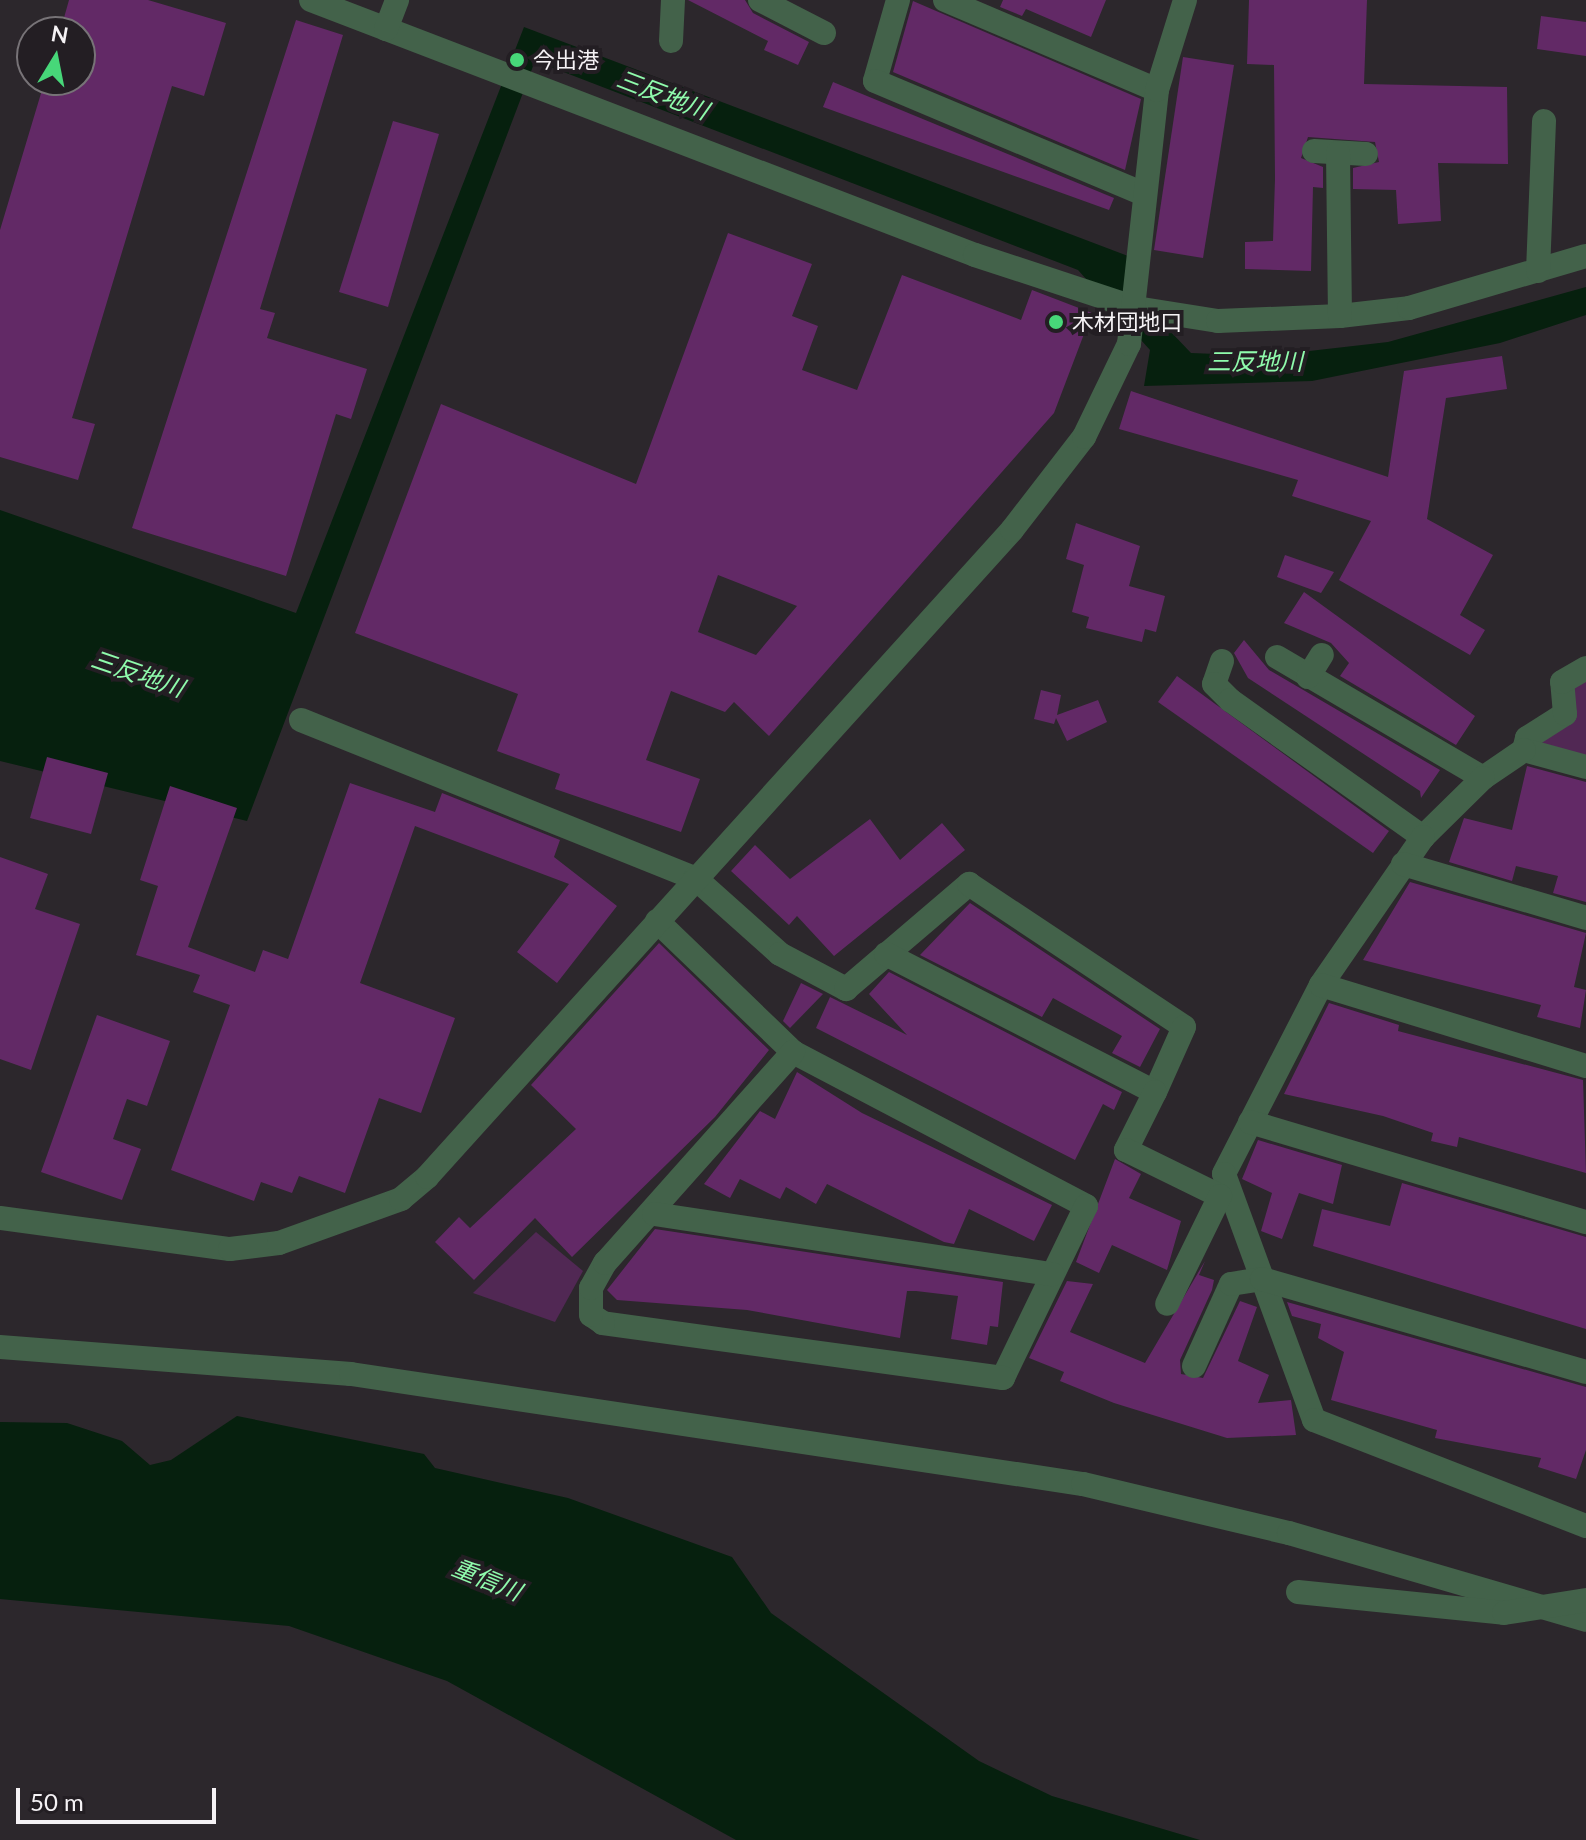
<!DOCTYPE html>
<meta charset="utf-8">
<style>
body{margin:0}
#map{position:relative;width:1586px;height:1840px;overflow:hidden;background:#2c272c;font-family:Lato,"Noto Sans JP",sans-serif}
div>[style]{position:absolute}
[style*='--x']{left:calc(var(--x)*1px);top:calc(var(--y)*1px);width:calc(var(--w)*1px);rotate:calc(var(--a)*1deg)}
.green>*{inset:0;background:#512854}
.water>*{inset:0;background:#06200e}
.building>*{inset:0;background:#622966}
.minor>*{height:24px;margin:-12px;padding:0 12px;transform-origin:12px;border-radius:12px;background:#43624a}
.dots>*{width:22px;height:22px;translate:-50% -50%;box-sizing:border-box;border:4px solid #231e23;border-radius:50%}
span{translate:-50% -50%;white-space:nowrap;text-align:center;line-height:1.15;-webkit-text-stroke:8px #231e23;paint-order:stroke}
.poi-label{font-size:22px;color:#f5f2f5}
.left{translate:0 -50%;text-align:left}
.water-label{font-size:24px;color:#8ffbac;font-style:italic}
.north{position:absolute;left:16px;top:16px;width:80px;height:80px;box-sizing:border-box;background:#231e23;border:2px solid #777377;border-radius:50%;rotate:10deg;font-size:22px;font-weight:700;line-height:32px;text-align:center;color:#f5f2f5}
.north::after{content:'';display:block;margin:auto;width:28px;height:36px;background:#47d779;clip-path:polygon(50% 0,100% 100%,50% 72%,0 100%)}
.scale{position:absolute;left:16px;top:1788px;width:200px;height:36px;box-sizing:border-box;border:4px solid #f5f2f5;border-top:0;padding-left:10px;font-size:24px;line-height:28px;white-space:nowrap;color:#f5f2f5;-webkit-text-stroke:6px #231e23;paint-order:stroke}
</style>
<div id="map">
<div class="green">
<i style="clip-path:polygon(1586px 680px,1586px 761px,1538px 741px,1568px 688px)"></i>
<i style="clip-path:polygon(536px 1232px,583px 1271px,555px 1322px,473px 1293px)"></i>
</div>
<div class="water">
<i style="clip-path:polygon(524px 27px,1128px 256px,1125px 284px,1191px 353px,1266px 356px,1388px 342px,1586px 287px,1586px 315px,1500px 343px,1312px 381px,1144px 386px,1150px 350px,1078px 270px,535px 61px,247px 821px,0 761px,0 510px,296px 613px)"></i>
<i style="clip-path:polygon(237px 1416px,424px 1454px,435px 1468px,568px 1498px,732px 1557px,771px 1613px,979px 1761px,1052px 1796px,1200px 1840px,736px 1840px,447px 1681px,289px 1626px,0 1599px,0 1422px,67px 1423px,122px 1441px,150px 1465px,171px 1460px)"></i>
</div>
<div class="building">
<i style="clip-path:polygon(69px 0,148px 0,226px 23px,204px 96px,172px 86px,72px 418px,95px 424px,78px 480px,0 457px,0 230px,45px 80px,80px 80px,80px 32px,60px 32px)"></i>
<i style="clip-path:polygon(688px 0,745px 0,753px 13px,809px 42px,798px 65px,764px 50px,768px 41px)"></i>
<i style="clip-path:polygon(1003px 0,1106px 0,1091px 37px,1026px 9px,1022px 16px,1000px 7px)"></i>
<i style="clip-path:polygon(1249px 0,1367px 0,1364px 84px,1507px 87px,1508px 164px,1438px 163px,1441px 221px,1398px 224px,1396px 190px,1353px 189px,1353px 168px,1379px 162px,1375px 142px,1308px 137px,1301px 158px,1323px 167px,1323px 188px,1313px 187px,1311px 271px,1245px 269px,1245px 242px,1273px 241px,1275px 179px,1274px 65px,1247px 64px)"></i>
<i style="clip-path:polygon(913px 1px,1141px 99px,1125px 170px,893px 72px)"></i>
<i style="clip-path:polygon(1541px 16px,1586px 22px,1586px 56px,1537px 49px)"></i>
<i style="clip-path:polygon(296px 20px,343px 35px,260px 309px,275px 313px,267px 338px,367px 369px,351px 419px,336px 414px,286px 576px,132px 528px)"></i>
<i style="clip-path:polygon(1183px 57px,1234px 65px,1203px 258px,1154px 250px)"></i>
<i style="clip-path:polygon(833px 82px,1114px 198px,1109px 210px,823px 107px)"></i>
<i style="clip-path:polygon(393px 121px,439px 134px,388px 307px,339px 292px)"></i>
<i style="clip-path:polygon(evenodd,728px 233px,812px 264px,792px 316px,818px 326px,802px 370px,857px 390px,902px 275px,1021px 320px,1032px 290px,1092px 313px,1054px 413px,769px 736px,734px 702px,725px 712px,671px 691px,646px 760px,700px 779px,681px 832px,555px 789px,560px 774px,497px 751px,518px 694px,355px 633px,441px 404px,636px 484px,728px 233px,718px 575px,797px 606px,756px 655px,698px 632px,718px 575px)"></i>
<i style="clip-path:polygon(1502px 356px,1507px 389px,1446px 398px,1427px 519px,1493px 555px,1460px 615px,1485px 630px,1470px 655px,1339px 580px,1371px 521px,1292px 496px,1298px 480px,1119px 429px,1131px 391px,1388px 477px,1404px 371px)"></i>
<i style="clip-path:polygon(1076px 523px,1140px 546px,1129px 586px,1165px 596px,1156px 632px,1145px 629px,1142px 642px,1086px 628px,1089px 617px,1072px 612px,1084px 565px,1066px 559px)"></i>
<i style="clip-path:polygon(1285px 555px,1334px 572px,1321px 593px,1277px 577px)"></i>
<i style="clip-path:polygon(1304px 592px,1475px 716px,1456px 745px,1340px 676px,1349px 663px,1331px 643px,1284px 623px)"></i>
<i style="clip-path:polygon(1244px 640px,1269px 670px,1440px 770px,1421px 798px,1420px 791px,1248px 678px,1234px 653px)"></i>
<i style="clip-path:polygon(1177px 676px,1389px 831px,1373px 853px,1158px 702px)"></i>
<i style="clip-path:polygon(1041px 690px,1061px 695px,1057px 715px,1098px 700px,1107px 722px,1067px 741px,1056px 718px,1054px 724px,1034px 719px)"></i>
<i style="clip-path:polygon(47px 757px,108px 773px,91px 834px,30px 818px)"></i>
<i style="clip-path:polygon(1527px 766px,1586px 782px,1586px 902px,1553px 893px,1558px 876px,1516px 866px,1512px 881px,1449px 862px,1464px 818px,1512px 830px)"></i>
<i style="clip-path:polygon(350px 783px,435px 812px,442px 793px,560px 840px,554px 857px,617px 906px,557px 983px,517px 952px,569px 884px,415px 826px,360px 983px,455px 1018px,421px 1113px,379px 1098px,345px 1193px,299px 1176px,292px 1193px,261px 1182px,254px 1201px,171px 1170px,230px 1005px,193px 992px,200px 975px,136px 955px,158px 886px,140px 880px,170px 786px,237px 808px,188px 947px,255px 972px,263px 950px,288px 959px)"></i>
<i style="clip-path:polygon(870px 819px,900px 860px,942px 823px,965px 850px,834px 956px,797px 916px,789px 925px,731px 871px,755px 845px,790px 879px)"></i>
<i style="clip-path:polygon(0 857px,48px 874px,35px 909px,80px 924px,31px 1070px,0 1059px)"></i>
<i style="clip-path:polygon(1410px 882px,1586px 933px,1574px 987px,1586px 990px,1580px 1028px,1537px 1017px,1541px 1005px,1363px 960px)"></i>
<i style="clip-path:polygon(970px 903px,1160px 1029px,1140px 1067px,1112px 1053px,1122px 1036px,1053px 998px,1042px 1017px,920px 955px)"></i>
<i style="clip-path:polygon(659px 943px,769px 1050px,715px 1117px,572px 1257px,535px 1218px,474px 1280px,435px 1242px,459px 1217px,470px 1228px,576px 1129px,531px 1085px)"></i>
<i style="clip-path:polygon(889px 972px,1122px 1092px,1114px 1110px,1103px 1104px,1075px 1160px,816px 1028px,830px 997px,907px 1035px,869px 994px)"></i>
<i style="clip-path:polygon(801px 983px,823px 994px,790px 1028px,783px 1021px)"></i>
<i style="clip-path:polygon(1329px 1003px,1399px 1025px,1398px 1031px,1583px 1080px,1586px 1173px,1459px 1137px,1457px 1147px,1431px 1141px,1433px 1133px,1383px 1116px,1284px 1094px)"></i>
<i style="clip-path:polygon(97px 1015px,170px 1041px,147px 1106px,127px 1099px,113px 1139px,141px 1149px,122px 1200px,41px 1172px)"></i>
<i style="clip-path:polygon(797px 1072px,862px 1113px,1052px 1205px,1034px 1241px,969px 1209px,954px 1244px,944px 1242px,827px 1184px,816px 1204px,786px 1187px,780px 1199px,740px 1179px,730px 1198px,704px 1184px,760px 1111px,775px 1119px)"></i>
<i style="clip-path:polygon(1258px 1140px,1342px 1165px,1333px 1204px,1299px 1193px,1282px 1239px,1261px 1231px,1272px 1193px,1242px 1179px)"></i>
<i style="clip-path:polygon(1115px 1159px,1141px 1174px,1129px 1198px,1181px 1221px,1167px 1270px,1112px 1245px,1099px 1273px,1076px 1262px)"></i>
<i style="clip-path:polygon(1402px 1183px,1586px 1237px,1586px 1329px,1313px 1246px,1322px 1209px,1390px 1226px)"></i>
<i style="clip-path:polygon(655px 1229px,1003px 1282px,998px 1327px,990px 1326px,987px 1345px,951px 1339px,958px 1296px,916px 1291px,907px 1291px,900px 1338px,747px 1310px,617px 1300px,607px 1290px)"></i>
<i style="clip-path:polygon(1205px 1261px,1199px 1275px,1214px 1280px,1212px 1290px,1180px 1360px,1181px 1374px,1203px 1378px,1240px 1301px,1257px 1307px,1238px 1361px,1269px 1375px,1258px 1403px,1291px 1400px,1296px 1435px,1227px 1438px,1114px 1403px,1060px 1381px,1064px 1372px,1029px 1358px,1067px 1281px,1093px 1284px,1070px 1332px,1145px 1363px)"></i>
<i style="clip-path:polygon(1287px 1302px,1586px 1387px,1586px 1450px,1576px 1479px,1538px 1467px,1541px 1458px,1435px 1438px,1437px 1430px,1331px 1400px,1344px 1352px,1318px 1338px,1321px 1324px,1292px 1316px)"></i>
</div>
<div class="minor">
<i style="--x:311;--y:0;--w:711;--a:21.01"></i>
<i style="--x:975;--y:255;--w:169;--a:18.2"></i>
<i style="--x:1136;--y:308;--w:83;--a:9"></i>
<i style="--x:1218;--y:321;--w:122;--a:-2.3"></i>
<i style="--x:1340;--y:316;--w:69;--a:-6.6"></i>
<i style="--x:1409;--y:308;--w:184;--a:-16.4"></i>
<i style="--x:760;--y:0;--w:72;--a:27.3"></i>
<i style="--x:898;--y:0;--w:84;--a:105.9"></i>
<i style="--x:875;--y:81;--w:292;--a:22.8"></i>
<i style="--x:945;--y:0;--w:230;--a:23"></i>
<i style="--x:386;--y:29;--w:31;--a:-69"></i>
<i style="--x:671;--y:41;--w:41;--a:-87.2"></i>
<i style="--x:1314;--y:151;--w:52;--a:3.3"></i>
<i style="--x:1338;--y:153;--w:163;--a:89.3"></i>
<i style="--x:1538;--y:271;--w:150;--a:-87.7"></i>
<i style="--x:1277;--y:657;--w:239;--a:30.4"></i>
<i style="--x:1222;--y:661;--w:24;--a:109"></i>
<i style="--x:1214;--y:684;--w:23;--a:45"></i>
<i style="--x:1230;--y:700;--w:237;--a:35.4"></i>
<i style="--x:1308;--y:677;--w:26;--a:-58"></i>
<i style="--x:301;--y:720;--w:424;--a:21.9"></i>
<i style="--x:695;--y:878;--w:114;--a:41.8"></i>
<i style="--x:780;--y:954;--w:75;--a:27.9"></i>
<i style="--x:846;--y:989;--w:162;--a:-40.5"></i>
<i style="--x:969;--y:884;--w:258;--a:33.6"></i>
<i style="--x:1184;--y:1027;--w:71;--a:114"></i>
<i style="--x:1524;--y:750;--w:12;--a:-76"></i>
<i style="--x:1527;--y:738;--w:45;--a:-32.3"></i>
<i style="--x:1565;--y:714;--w:32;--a:-95"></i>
<i style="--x:1562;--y:682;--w:28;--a:-30"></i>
<i style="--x:1586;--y:767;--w:64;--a:-164.7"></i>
<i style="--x:1524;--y:750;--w:50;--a:145.7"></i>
<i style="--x:1483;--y:778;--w:84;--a:135.5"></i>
<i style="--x:1423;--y:837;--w:180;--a:124.6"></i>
<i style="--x:1321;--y:985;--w:212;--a:117.2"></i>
<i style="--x:1224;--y:1174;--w:262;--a:69.9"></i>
<i style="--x:1314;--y:1420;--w:292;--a:21.3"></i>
<i style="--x:1403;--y:864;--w:191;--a:16.4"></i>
<i style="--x:657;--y:921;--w:189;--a:43.9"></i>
<i style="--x:793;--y:1052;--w:331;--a:27.7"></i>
<i style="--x:1086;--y:1206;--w:191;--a:115.8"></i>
<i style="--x:1003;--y:1378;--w:404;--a:-172.2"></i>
<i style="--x:603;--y:1323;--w:14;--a:-146"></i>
<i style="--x:591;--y:1315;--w:27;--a:-90"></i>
<i style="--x:591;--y:1288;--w:29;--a:-61"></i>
<i style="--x:605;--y:1263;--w:283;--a:-48.3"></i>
<i style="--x:886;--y:954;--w:302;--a:27.2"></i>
<i style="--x:1155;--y:1092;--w:65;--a:116.6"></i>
<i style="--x:1126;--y:1150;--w:105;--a:26.1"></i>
<i style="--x:1220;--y:1196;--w:120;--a:116.1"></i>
<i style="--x:1321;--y:985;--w:277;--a:17"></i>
<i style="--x:1250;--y:1122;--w:351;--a:16.6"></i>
<i style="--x:654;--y:1214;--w:403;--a:8.6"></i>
<i style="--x:0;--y:1218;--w:232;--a:7.7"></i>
<i style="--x:230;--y:1249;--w:49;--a:-7"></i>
<i style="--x:279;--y:1243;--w:130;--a:-19.8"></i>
<i style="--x:401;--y:1199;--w:34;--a:-40"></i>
<i style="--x:427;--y:1177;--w:872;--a:-47.88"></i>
<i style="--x:1012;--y:530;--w:118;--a:-52.3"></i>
<i style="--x:1084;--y:437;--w:103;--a:-64.2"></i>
<i style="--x:1129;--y:344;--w:256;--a:-83.7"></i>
<i style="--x:1157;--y:90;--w:94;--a:-72.7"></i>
<i style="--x:0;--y:1347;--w:352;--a:4.4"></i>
<i style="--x:351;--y:1374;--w:740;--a:8.55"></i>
<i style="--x:1083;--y:1484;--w:212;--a:13.4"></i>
<i style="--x:1289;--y:1533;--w:309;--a:16.3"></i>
<i style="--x:1194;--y:1366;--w:90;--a:-65.7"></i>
<i style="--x:1231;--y:1284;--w:31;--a:-9"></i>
<i style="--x:1262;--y:1279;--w:337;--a:16"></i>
<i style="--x:1298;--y:1592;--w:207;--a:5.8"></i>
<i style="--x:1504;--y:1613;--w:83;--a:-9"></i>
</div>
<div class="dots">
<i style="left:517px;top:60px;background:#47d779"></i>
<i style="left:1056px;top:322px;background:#47d779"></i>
</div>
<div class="poi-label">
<span class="left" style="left:533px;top:60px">今出港</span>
<span class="left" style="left:1072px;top:322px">木材団地口</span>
</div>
<div class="water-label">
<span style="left:663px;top:94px;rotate:21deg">三反地川</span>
<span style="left:1255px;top:361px">三反地川</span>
<span style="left:138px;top:673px;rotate:19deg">三反地川</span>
<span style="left:487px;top:1579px;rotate:22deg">重信川</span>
</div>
<div class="north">N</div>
<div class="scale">50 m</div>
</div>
